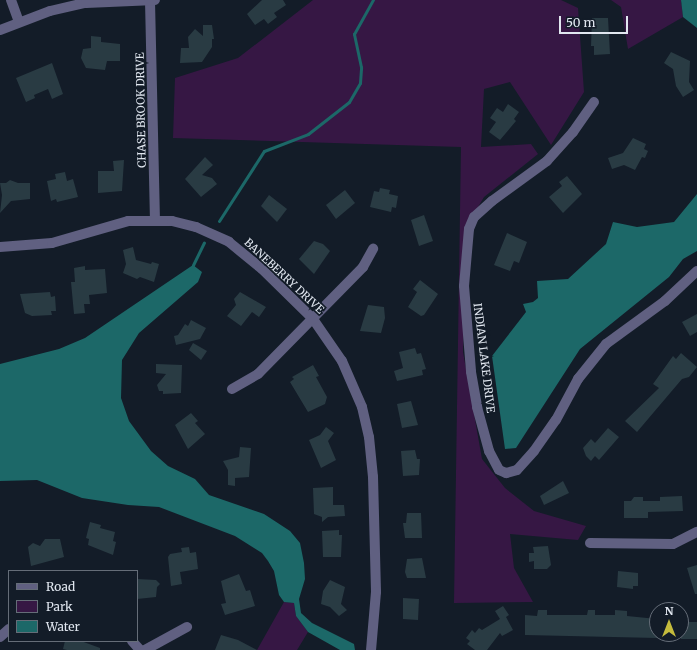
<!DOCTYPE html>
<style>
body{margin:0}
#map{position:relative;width:697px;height:650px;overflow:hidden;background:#131c28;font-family:Merriweather,serif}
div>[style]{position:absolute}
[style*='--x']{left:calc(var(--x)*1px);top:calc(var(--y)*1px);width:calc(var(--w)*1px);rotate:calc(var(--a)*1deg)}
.green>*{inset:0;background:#361744}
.water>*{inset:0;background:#1c6868}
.stream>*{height:3px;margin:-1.5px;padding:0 1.5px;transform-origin:1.5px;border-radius:1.5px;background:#1c6868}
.building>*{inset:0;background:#293b43}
.street>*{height:10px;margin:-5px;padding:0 5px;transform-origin:5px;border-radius:5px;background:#606081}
span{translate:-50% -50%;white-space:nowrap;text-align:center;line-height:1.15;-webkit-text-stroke:3.5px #131c28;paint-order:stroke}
.street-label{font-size:11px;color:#e1e7f0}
.legend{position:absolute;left:8px;top:570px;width:130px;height:72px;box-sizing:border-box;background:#131c28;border:1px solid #656d78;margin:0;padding:5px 7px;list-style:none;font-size:12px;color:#e1e7f0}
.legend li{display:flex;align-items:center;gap:8px;height:20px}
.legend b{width:20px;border:1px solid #656d78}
.north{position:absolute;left:649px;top:602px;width:40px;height:40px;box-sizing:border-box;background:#131c28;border:1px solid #656d78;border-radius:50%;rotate:0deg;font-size:11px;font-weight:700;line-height:16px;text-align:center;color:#e1e7f0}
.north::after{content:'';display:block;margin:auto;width:14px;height:18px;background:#c5bc3d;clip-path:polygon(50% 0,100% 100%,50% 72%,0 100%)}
.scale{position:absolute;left:559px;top:16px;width:69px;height:18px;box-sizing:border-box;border:2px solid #e1e7f0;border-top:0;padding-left:5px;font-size:12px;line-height:14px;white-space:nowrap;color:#e1e7f0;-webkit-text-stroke:3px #131c28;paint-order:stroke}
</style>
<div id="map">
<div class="green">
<i style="clip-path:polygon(313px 0,561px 0,578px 8px,584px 92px,551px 145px,510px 82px,484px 89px,481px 147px,531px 144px,538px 154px,484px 197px,466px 227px,463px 352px,482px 459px,505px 488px,534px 511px,586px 526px,578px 540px,510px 534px,514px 568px,533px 602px,454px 603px,461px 147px,173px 138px,175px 78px,238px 58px)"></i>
<i style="clip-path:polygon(611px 0,681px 0,683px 17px,628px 49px,621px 7px)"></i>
<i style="clip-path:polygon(284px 602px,294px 603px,296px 616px,308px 632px,297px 650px,257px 650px)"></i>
</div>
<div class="water">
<i style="clip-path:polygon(681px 0,697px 0,697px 28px,683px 17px)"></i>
<i style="clip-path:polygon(697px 194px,697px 251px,683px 259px,669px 277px,580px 349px,516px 448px,505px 449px,492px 356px,526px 312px,523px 304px,533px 302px,538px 298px,537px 281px,568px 279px,606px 244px,613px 222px,637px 227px,674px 222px)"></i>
<i style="clip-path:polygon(193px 265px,202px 272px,198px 282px,139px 333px,122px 360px,121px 398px,129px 421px,151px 451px,168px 466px,195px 479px,209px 495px,264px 514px,290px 531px,300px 543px,304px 563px,305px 579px,299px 599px,301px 613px,312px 623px,354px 644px,355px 650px,340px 650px,308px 632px,296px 616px,294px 603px,284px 602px,279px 595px,274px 571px,268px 561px,262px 553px,235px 536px,159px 507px,128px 505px,82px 498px,37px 480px,0 481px,0 364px,59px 349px,85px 338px)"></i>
</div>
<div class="stream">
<i style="--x:219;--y:221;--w:83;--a:-57.3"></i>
<i style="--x:264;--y:151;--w:47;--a:-21.1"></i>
<i style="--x:308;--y:134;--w:52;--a:-38"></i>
<i style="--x:349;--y:102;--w:22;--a:-60"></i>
<i style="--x:360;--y:83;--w:16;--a:-86"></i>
<i style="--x:361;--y:67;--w:34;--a:-102"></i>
<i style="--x:354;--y:34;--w:39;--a:-61"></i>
<i style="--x:193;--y:265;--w:25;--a:-64"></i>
</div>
<div class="building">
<i style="clip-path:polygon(262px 0,283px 0,286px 5px,274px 13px,277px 17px,268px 24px,264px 19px,255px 25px,247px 14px)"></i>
<i style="clip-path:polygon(592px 18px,608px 18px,610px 54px,594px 55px,594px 46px,591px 46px)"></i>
<i style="clip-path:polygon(203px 25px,212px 25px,214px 39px,212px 39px,212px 47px,202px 62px,180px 63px,181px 48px,189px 48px,188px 37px,195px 29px,203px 36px)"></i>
<i style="clip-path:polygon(91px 36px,101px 37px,101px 42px,120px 44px,120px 61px,107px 61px,105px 70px,86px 68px,81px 58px,83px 49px,91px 48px)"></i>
<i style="clip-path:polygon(671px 52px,690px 61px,689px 82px,694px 90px,683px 97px,676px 86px,673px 69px,664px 63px)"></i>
<i style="clip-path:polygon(52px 63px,63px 94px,52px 99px,48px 89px,34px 95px,35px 98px,26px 102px,16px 78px)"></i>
<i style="clip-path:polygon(508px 104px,519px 112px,514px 119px,516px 121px,500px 140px,489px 132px,496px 122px,490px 118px,497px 108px,503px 112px)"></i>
<i style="clip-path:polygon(633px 138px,646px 144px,644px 149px,648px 151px,645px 158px,642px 157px,635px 170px,624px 165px,612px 169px,608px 158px,623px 153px)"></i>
<i style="clip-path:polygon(205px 157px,213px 165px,202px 175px,212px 178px,217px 184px,201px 197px,185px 179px)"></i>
<i style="clip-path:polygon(124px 160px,122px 191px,98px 193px,98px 171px,114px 171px,113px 161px)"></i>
<i style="clip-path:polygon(65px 172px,67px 181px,73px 179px,78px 197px,57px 202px,56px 199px,51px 201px,47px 181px,56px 179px,55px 174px)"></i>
<i style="clip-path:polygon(567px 176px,582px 194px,563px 213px,549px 197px,562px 186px,559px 182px)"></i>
<i style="clip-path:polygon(10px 180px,18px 183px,30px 183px,30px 199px,11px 201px,0 213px,2px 195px,0 183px,6px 183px)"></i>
<i style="clip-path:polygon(380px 188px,390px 190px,389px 194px,398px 196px,396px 208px,392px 207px,391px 212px,370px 207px,374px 191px,379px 192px)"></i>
<i style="clip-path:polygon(345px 190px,355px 203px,336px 219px,326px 205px)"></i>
<i style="clip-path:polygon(269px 195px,287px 209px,277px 222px,261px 206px)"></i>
<i style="clip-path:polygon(424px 215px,433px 241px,419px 246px,411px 220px)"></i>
<i style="clip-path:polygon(507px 233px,527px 242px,519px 263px,514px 261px,510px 271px,494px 265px)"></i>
<i style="clip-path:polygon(314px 241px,323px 244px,330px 251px,314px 274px,299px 259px)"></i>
<i style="clip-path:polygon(133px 247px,136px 260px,151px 264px,152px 262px,159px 264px,154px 282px,140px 277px,137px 279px,123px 273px,126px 264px,123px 250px)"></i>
<i style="clip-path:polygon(85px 266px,85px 270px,105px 269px,107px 293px,89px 295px,90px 304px,84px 304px,85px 313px,74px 314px,71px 282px,75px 282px,74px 268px)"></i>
<i style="clip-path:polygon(420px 280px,438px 294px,424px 315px,421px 316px,408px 307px,417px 292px,413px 289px)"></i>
<i style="clip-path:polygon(50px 292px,51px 297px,55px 296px,56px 311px,51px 311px,52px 315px,32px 316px,25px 313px,20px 294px)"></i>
<i style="clip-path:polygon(240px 292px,266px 307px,259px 317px,252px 312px,241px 326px,227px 316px,236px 305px,234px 299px)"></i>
<i style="clip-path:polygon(368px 305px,384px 307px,385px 318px,381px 333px,360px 331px)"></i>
<i style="clip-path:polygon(697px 314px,697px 332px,690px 336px,682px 322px)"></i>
<i style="clip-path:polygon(191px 320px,206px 328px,200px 339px,176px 345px,174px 336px,178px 335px,185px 324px,188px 326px)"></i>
<i style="clip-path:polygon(193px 343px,207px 351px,201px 360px,189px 350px)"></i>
<i style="clip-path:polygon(415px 348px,417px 354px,421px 353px,426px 369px,422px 370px,423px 375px,397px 381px,394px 371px,403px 368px,399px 352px)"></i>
<i style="clip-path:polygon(681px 353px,697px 367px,689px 377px,682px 379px,637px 432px,625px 421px,659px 388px,653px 384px,673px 356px,676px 359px)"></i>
<i style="clip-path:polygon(156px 364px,182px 365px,181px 393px,163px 394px,163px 391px,159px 391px,157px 385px,166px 374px,156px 373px)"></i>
<i style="clip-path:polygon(313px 365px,319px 376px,316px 377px,327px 397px,325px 404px,308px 412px,290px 382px,294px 379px,292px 377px)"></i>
<i style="clip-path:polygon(411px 401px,418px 425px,402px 428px,397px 404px)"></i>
<i style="clip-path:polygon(191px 413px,198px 421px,195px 423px,205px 434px,188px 449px,175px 425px)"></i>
<i style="clip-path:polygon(326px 427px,334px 433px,328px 441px,336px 460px,321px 468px,309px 440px,320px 435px)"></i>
<i style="clip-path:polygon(608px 428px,619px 437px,599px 460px,595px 456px,591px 461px,586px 456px,583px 448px,591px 439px,595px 443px)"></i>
<i style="clip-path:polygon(240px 447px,251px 448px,249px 477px,235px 478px,235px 486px,228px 485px,228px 470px,223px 461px,239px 457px)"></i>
<i style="clip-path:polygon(415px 450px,417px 459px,420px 459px,419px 475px,403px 476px,401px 451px)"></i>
<i style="clip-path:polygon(563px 481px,569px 493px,544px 505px,540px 496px)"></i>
<i style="clip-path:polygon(333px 487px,333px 505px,344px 505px,345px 516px,328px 517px,322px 522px,322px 517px,314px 514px,313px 488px)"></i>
<i style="clip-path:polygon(682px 496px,683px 511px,648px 512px,648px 518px,624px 518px,624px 501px,631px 501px,634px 497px,643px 497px,643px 501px,660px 501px,660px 497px)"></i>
<i style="clip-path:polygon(407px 513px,421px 513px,422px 538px,405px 538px,403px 523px,406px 523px)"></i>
<i style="clip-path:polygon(90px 522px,101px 525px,100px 528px,115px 532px,113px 541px,116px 542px,113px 555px,88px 545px,89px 539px,86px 538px)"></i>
<i style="clip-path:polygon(339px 530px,339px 535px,342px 535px,341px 557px,323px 557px,322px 531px)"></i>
<i style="clip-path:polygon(45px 539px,60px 539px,64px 557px,31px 566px,28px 547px,33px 543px,40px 546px)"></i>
<i style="clip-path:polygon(548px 546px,551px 565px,547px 569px,534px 569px,534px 561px,529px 562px,529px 553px,534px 553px,533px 547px)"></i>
<i style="clip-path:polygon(189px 547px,190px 553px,196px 552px,198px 569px,180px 572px,182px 584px,171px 586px,168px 557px,170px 554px,182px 552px,181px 548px)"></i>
<i style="clip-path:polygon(422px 558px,426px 578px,407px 578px,405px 572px,407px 559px)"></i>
<i style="clip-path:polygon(697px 565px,697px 594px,695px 594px,687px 568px)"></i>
<i style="clip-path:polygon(618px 571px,638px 573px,638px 586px,633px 586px,633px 589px,617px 587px)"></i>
<i style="clip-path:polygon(239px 574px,246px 591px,250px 590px,255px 606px,225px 615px,221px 604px,226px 603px,221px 581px)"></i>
<i style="clip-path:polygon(137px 579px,156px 580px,160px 584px,157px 587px,156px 597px,137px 599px)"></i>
<i style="clip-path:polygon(330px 580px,345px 587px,341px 604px,347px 610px,339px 616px,330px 607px,321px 604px,323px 591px)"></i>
<i style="clip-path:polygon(403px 598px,419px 599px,418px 620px,403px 619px)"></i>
<i style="clip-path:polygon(503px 606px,509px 615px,506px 617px,513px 630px,502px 636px,500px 633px,487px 650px,475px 650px,467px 644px,470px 641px,466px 638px,472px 630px,475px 633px,479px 628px,482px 630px,500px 619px,495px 611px)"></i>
<i style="clip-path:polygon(538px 610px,547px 610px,547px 615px,587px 615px,588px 610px,595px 610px,595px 615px,615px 615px,615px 610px,627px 611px,627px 616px,657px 619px,657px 638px,525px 635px,525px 615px,537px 616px)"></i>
<i style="clip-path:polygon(681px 622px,697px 622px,697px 639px,681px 639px)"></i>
<i style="clip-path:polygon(221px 635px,238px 640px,257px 650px,215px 650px)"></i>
<i style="clip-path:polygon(65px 641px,81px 641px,100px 648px,100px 650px,67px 650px,63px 649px)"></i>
</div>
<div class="street">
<i style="--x:11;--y:0;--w:23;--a:70"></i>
<i style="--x:150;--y:1;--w:218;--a:88.7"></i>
<i style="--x:0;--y:30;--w:53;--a:-20.8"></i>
<i style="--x:50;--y:11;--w:37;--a:-13"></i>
<i style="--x:86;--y:3;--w:69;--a:-2.5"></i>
<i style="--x:594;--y:102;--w:37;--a:125"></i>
<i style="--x:573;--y:132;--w:39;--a:132"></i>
<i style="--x:547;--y:161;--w:68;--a:144"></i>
<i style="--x:492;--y:201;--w:24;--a:138"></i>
<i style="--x:474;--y:217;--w:13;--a:113"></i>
<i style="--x:469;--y:229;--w:57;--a:95"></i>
<i style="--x:464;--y:286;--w:86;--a:85.3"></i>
<i style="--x:471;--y:372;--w:36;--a:80"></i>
<i style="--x:477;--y:407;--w:46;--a:74.7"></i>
<i style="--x:489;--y:451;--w:21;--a:62"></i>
<i style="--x:499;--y:470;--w:8;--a:23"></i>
<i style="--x:506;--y:473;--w:11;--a:-15"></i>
<i style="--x:517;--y:470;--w:25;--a:-48"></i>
<i style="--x:534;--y:451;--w:38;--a:-55"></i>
<i style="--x:556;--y:420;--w:47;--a:-61.8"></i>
<i style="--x:578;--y:379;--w:45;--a:-51.3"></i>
<i style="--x:606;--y:344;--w:73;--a:-36.1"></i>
<i style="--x:665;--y:301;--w:44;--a:-43.2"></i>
<i style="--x:0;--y:247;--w:52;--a:-4.4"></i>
<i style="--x:52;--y:243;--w:79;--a:-16.1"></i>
<i style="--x:128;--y:221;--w:44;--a:0"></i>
<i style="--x:172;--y:221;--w:25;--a:14"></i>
<i style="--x:196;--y:227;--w:36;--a:24"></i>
<i style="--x:229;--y:242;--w:43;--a:39.3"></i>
<i style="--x:262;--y:269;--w:71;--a:44.4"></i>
<i style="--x:313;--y:319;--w:51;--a:55.4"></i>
<i style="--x:342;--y:361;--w:50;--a:66.5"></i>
<i style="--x:362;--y:407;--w:31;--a:77"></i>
<i style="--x:369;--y:437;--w:40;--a:84.3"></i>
<i style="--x:373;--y:477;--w:115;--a:88.5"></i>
<i style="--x:376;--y:592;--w:58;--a:94.9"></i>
<i style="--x:232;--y:389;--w:30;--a:-30"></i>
<i style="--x:258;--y:374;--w:150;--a:-45.5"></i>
<i style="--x:363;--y:267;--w:21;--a:-61"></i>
<i style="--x:590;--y:543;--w:83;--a:0.7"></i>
<i style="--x:673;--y:544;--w:27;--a:-27"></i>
<i style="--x:0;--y:637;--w:12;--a:-42"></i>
<i style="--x:132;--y:641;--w:12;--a:48"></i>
<i style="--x:145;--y:650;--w:48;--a:-28.7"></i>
</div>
<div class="street-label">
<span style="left:141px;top:110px;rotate:-91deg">CHASE BROOK DRIVE</span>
<span style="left:284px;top:276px;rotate:43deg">BANEBERRY DRIVE</span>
<span style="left:484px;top:358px;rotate:83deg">INDIAN LAKE DRIVE</span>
</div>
<ul class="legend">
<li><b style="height:5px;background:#606081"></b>Road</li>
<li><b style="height:11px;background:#361744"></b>Park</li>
<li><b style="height:11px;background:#1c6868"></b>Water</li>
</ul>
<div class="north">N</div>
<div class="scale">50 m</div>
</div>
